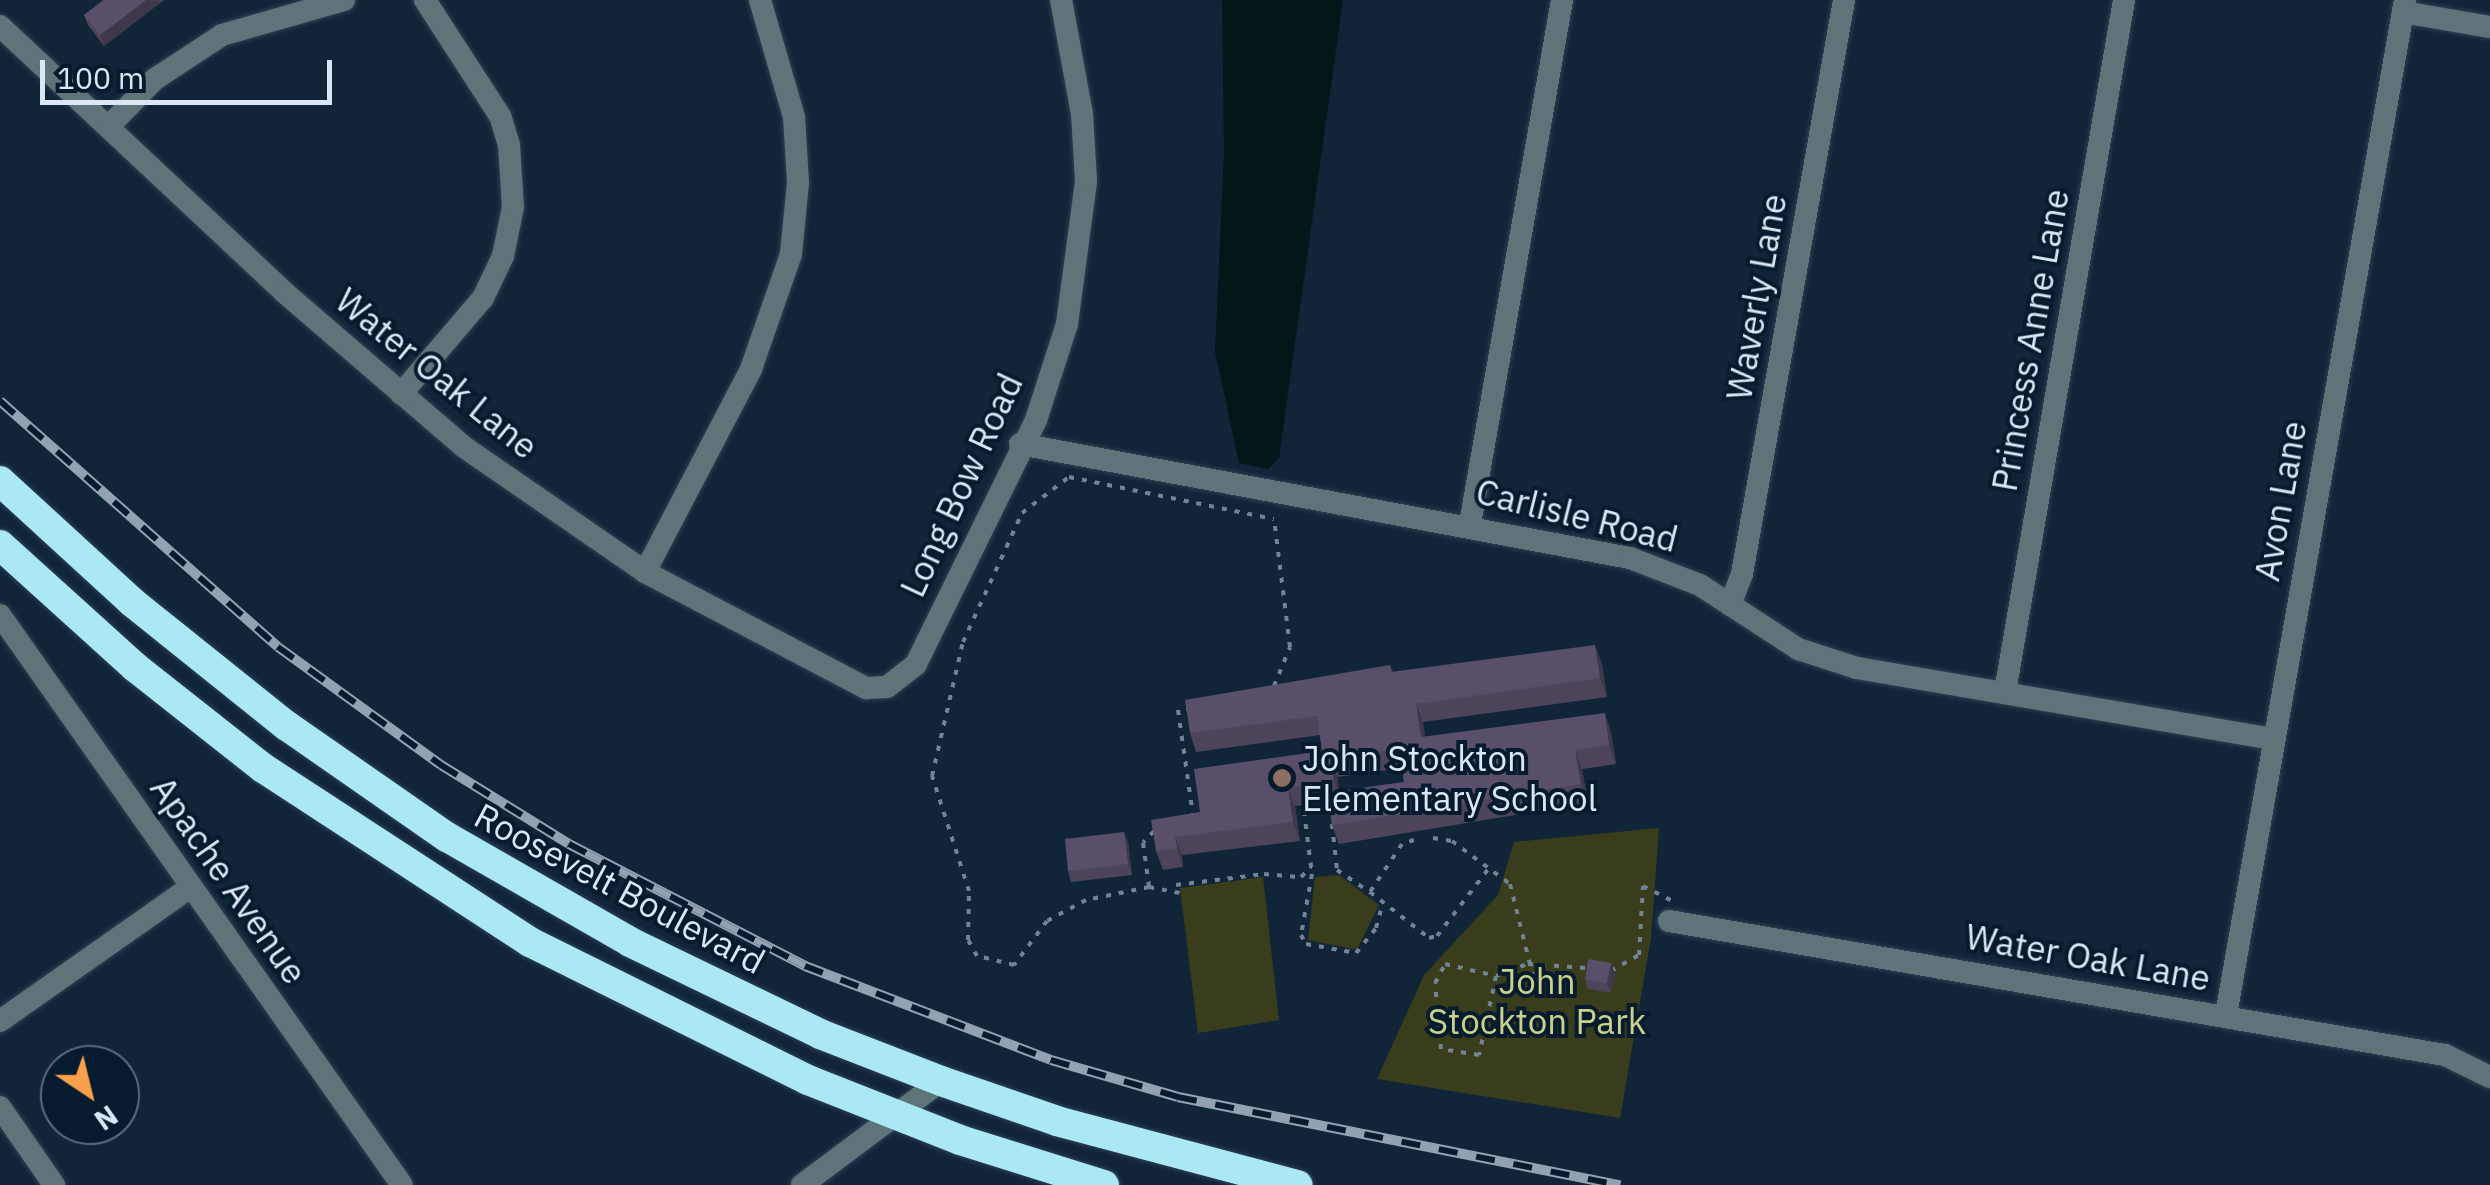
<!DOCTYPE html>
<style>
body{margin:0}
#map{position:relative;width:2490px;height:1185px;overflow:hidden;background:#112539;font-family:"IBM Plex Sans",sans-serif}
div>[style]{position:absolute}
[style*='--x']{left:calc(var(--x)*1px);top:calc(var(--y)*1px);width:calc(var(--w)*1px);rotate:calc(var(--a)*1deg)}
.green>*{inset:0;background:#393d1c}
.water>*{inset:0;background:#041718}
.path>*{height:4px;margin-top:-2px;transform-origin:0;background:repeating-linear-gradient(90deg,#728394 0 5px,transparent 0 13px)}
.roads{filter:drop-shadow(0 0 2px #2d4053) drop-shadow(0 0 2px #2d4053)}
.minor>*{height:22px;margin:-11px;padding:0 11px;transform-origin:11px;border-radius:11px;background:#5d7579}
.highway>*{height:30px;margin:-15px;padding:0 15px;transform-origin:15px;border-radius:15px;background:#aae9f4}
.rail>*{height:10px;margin-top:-5px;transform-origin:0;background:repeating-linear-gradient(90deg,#071b2f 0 19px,#93a2b2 0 38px);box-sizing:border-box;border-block:2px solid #93a2b2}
.wall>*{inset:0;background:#4d445c}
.shaded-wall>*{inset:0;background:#3f374b}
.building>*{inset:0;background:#5a4f6b}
.dots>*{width:28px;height:28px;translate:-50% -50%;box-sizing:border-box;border:5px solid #071b2f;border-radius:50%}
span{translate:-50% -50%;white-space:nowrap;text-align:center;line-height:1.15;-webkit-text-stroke:8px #071b2f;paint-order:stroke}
.street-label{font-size:35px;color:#dae7f5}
.poi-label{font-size:35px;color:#dae7f5}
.left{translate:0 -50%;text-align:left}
.park-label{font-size:35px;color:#c8d189}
.north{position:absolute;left:40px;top:1045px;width:100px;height:100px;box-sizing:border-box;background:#071b2f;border:2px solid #5b6d7e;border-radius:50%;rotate:145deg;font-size:28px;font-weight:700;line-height:40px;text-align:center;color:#dae7f5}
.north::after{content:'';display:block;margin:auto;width:35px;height:45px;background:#f8a04b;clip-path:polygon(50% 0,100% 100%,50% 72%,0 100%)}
.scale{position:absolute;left:40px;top:60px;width:292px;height:45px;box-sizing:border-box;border:5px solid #dae7f5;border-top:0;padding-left:12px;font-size:30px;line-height:35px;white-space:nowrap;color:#dae7f5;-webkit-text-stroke:8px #071b2f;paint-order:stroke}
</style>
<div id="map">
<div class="green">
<i style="clip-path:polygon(1659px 828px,1651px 938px,1620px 1118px,1377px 1079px,1424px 975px,1498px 895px,1514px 842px)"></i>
<i style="clip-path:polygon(1339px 875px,1379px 905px,1357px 950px,1308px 940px,1315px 877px)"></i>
<i style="clip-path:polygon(1263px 877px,1279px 1020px,1198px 1033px,1180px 888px)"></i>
</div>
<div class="water">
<i style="clip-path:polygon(1222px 0,1343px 0,1279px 458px,1268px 469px,1239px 463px,1215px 352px,1224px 151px)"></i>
</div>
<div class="path">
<i style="--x:1274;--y:686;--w:42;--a:-67.7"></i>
<i style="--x:1290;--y:647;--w:129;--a:-97.1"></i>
<i style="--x:1191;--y:708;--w:13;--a:171"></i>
<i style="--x:1178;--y:710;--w:107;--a:81.9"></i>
<i style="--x:1330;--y:809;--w:26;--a:176"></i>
<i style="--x:1304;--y:811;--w:64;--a:82.8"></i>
<i style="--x:1312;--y:874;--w:62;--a:100.2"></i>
<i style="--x:1301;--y:935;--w:10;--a:61"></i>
<i style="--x:1306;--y:944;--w:51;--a:10.2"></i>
<i style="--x:1356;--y:953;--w:32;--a:-51"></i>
<i style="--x:1376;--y:928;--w:27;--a:-75"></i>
<i style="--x:1332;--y:824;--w:46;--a:83.8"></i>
<i style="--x:1337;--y:870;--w:40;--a:34"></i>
<i style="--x:1154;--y:831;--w:16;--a:133"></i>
<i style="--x:1143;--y:843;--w:44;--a:82.2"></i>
<i style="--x:1149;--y:887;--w:32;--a:11"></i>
<i style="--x:1433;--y:838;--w:19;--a:9"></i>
<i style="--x:1452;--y:841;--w:72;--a:36.6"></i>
<i style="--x:1510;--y:884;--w:107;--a:76"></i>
<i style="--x:1414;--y:840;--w:13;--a:162"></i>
<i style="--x:1402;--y:844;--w:58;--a:123.7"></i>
<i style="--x:1370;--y:892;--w:75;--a:37.9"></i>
<i style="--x:1429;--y:938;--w:8;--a:-14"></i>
<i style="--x:1437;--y:936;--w:86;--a:-52.6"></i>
<i style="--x:1176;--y:885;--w:89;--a:-7.1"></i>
<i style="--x:1264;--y:874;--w:37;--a:5"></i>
<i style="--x:1301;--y:877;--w:14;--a:-45"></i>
<i style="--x:1149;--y:887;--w:64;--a:168.3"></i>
<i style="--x:1086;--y:900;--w:44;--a:151.7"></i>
<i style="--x:1047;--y:921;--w:55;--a:126.9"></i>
<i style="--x:1014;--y:965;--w:38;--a:-166"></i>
<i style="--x:977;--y:956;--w:18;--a:-119"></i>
<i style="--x:968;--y:940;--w:49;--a:-88.8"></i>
<i style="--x:969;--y:891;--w:121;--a:-107.8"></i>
<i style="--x:932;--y:776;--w:138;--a:-77"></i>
<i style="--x:963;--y:642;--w:142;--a:-65.4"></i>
<i style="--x:1022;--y:513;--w:59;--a:-37.5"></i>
<i style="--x:1069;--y:477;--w:209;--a:11.6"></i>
<i style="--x:1611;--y:971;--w:32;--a:-30"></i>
<i style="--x:1639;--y:955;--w:69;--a:-86.7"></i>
<i style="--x:1643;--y:886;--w:35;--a:27"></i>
<i style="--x:1496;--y:976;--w:81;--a:102.1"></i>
<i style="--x:1479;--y:1055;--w:38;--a:-171"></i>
<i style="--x:1441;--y:1049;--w:66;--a:-95.2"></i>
<i style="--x:1435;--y:983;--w:21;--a:-62"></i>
<i style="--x:1445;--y:964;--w:52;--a:13.2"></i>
<i style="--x:1496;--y:976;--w:34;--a:-21"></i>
<i style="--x:1528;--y:964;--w:59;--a:3.9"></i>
</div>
<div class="roads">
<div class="minor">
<i style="--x:2403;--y:12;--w:88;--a:9.8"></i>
<i style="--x:0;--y:26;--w:391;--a:43.1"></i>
<i style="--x:285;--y:293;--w:236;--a:40.7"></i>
<i style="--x:464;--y:447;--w:220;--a:34.6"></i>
<i style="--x:645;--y:572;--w:250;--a:27.7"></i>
<i style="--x:866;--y:688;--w:21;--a:-3"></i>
<i style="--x:887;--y:687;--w:37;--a:-38"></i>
<i style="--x:916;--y:664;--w:272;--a:-63.8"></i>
<i style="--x:1036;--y:420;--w:101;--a:-72.1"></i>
<i style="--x:1067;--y:324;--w:144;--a:-82.4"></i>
<i style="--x:1086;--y:181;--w:67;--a:-93.4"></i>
<i style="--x:1082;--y:114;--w:116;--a:-100.4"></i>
<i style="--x:109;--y:126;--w:66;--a:-45.6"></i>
<i style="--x:155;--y:79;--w:80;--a:-33.3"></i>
<i style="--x:222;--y:35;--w:127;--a:-16"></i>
<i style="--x:401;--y:394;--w:126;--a:-49.5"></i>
<i style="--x:483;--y:298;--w:47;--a:-64.5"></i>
<i style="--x:503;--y:256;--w:50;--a:-78.5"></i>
<i style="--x:513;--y:207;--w:62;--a:-93.7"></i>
<i style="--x:509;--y:145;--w:30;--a:-107"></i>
<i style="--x:500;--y:116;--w:138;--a:-122.9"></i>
<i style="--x:1020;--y:444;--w:621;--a:10.59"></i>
<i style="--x:1630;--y:558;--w:75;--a:21.1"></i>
<i style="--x:1700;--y:585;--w:117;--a:33.1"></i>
<i style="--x:1798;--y:649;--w:62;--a:17.9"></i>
<i style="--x:1857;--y:668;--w:422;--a:9.7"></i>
<i style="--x:1470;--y:524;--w:532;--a:-80.04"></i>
<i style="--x:645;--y:572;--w:229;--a:-62.4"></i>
<i style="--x:751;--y:369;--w:122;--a:-70.8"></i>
<i style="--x:791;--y:254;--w:72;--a:-84.4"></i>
<i style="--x:798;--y:182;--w:65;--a:-93.5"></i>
<i style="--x:794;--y:117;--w:122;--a:-106.2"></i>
<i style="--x:1730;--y:605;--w:33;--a:-69"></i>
<i style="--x:1742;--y:574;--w:583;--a:-79.92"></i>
<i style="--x:0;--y:615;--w:697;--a:54.81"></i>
<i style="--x:2005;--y:692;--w:702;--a:-80.24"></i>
<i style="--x:1669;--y:921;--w:787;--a:9.8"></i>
<i style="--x:2445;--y:1055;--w:50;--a:26.1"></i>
<i style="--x:2226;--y:1015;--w:1031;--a:-80"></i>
<i style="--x:0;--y:1021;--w:233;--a:-35.1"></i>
<i style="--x:0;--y:1107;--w:95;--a:55.3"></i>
<i style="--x:802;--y:1185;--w:174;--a:-36.8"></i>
</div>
<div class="highway">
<i style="--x:0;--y:481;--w:179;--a:42.5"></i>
<i style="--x:132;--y:602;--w:198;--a:38.7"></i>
<i style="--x:287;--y:726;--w:195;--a:34.8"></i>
<i style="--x:447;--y:837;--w:211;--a:29.8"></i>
<i style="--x:630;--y:942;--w:211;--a:25.8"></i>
<i style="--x:820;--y:1034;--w:130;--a:21.2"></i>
<i style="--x:941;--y:1081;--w:123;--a:19"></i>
<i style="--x:1057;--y:1121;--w:249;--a:14.9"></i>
<i style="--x:0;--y:545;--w:182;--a:42.1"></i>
<i style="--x:135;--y:667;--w:163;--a:38.3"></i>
<i style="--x:263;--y:768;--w:319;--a:33.1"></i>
<i style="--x:530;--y:942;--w:310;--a:26.4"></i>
<i style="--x:808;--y:1080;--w:163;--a:21.5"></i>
<i style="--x:960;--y:1140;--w:151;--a:17.4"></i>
</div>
</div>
<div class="rail">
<i style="--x:0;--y:401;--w:371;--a:41.5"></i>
<i style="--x:278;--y:647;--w:201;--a:35.9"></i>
<i style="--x:441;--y:765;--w:150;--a:31.7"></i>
<i style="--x:569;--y:844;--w:266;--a:27.3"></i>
<i style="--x:805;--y:966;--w:263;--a:20.9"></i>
<i style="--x:1051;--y:1060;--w:132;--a:16.2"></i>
<i style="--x:1178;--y:1097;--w:451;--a:11.3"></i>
</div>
<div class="wall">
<i style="clip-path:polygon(103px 0,164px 0,104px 46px,88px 25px,84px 15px)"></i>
<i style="clip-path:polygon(evenodd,1602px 664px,1607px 697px,1423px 722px,1425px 737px,1611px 732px,1616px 764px,1582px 769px,1588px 803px,1339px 844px,1332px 825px,1329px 802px,1295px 806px,1300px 841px,1182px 855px,1183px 867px,1163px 870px,1156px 851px,1200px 812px,1322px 751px,1320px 735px,1196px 752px,1190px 733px,1390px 665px,1393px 672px,1602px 664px,1402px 768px,1404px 782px,1339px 791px,1337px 777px,1402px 768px)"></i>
<i style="clip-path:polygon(1124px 832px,1128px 842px,1132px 875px,1071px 882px,1068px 871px)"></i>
<i style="clip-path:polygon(1611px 963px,1615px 974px,1611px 993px,1588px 989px,1585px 979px)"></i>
</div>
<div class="shaded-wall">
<i style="clip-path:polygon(146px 0,162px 1px,104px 46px,100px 35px)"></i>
<i style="clip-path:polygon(1595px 645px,1602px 664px,1607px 697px,1600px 678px)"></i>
<i style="clip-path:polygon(1416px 704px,1423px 722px,1428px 756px,1421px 737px)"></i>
<i style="clip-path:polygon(1605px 713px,1611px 732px,1616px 764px,1609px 745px)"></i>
<i style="clip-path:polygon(1575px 750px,1582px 769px,1588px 803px,1581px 784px)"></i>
<i style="clip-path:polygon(1330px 758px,1337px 777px,1341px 800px,1334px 781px)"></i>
<i style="clip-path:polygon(1288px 788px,1295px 806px,1300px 841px,1293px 822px)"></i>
<i style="clip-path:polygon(1124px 832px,1128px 842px,1132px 875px,1128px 864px)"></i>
<i style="clip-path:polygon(1175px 837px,1182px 855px,1183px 867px,1177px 848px)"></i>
<i style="clip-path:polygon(1611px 963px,1615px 974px,1611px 993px,1607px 983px)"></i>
</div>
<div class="building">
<i style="clip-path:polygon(104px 0,146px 0,100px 35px,84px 15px)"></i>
<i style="clip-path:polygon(1595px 645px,1600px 678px,1416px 704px,1421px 737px,1605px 713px,1609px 745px,1575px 750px,1581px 784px,1332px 825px,1328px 793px,1404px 782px,1400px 749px,1330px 758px,1334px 781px,1288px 788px,1293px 822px,1175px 837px,1177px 848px,1156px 851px,1151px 820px,1200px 812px,1194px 769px,1322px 751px,1317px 716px,1190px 733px,1185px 700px,1390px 665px,1391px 672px)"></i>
<i style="clip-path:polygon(1124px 832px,1128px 864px,1068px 871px,1065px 839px)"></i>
<i style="clip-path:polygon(1588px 959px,1611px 963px,1607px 983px,1585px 979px)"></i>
</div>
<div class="dots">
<i style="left:1282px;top:778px;background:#8d6e63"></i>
</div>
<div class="street-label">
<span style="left:1756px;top:297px;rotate:-80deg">Waverly Lane</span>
<span style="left:2030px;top:340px;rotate:-80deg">Princess Anne Lane</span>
<span style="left:437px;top:373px;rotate:39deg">Water Oak Lane</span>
<span style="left:961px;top:485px;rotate:-65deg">Long Bow Road</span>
<span style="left:2280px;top:501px;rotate:-80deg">Avon Lane</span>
<span style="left:1577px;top:515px;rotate:14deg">Carlisle Road</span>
<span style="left:229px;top:880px;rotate:55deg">Apache Avenue</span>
<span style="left:620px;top:888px;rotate:28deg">Roosevelt Boulevard</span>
<span style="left:2088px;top:957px;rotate:10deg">Water Oak Lane</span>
</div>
<div class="poi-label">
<span class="left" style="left:1302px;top:778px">John Stockton<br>Elementary School</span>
</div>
<div class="park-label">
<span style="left:1537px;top:1001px">John<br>Stockton Park</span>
</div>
<div class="north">N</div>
<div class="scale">100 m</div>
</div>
